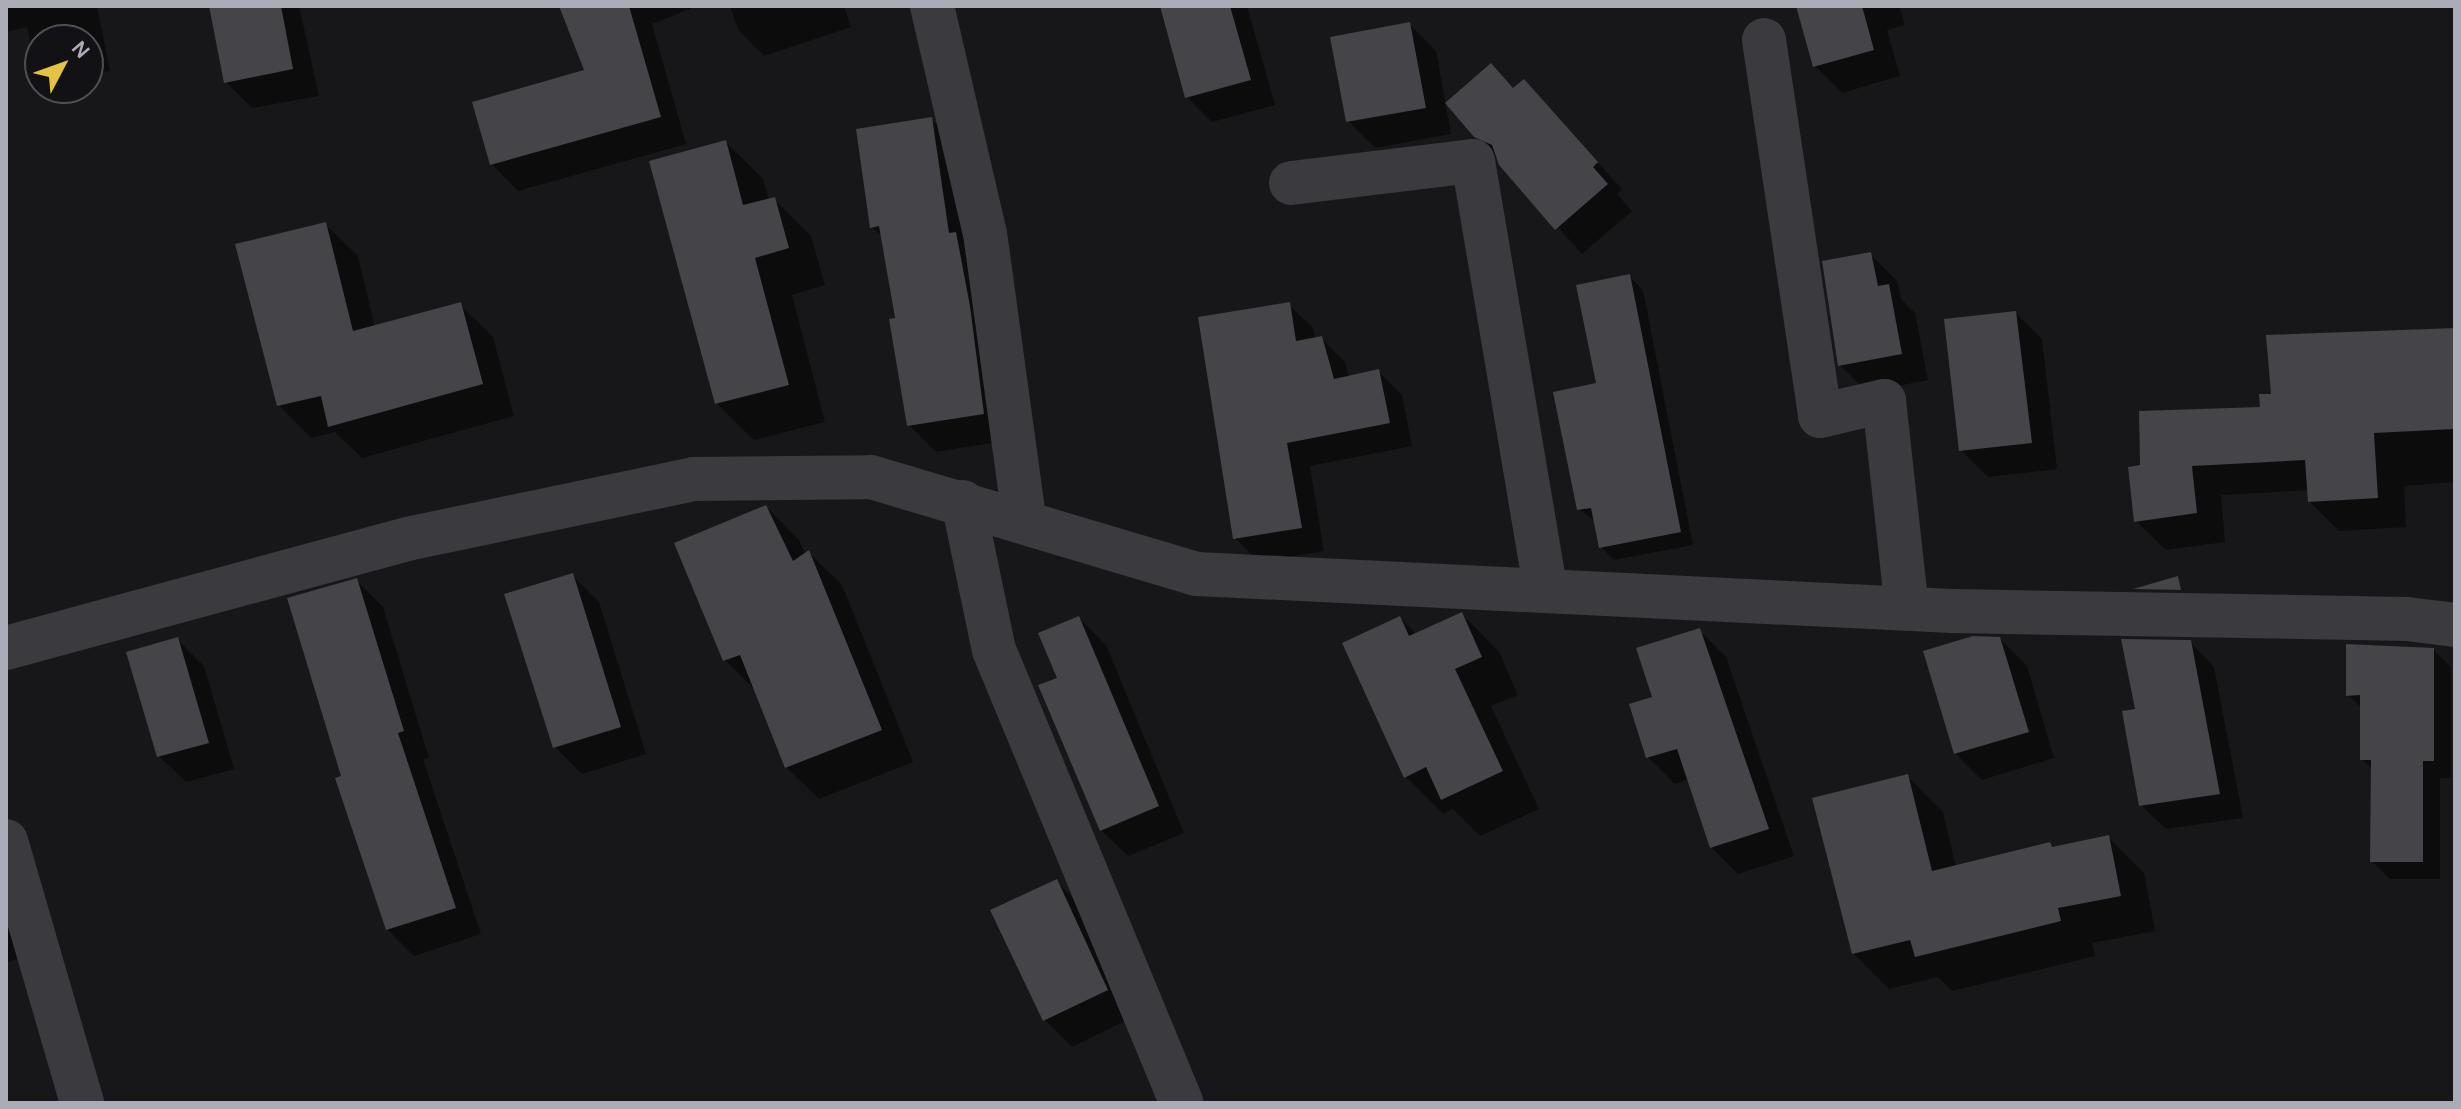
<!DOCTYPE html>
<style>
body{margin:0}
#map{position:relative;width:2461px;height:1109px;overflow:hidden;background:#171719;font-family:Karla,sans-serif}
div>[style]{position:absolute}
[style*='--x']{left:calc(var(--x)*1px);top:calc(var(--y)*1px);width:calc(var(--w)*1px);rotate:calc(var(--a)*1deg)}
.shadow>*{inset:0;background:#0007}
.building>*{inset:0;background:#444449}
.minor>*{height:44px;margin:-22px;padding:0 22px;transform-origin:22px;border-radius:22px;background:#3a3a3f}
span{translate:-50% -50%;white-space:nowrap;text-align:center;line-height:1.15;-webkit-text-stroke:7px #121214;paint-order:stroke}
.frame{position:absolute;inset:0;border:8px solid #aaacb7;pointer-events:none}
.north{position:absolute;left:24px;top:24px;width:80px;height:80px;box-sizing:border-box;background:#121214;border:2px solid #4f5055;border-radius:50%;rotate:49deg;font-size:22px;font-weight:700;line-height:32px;text-align:center;color:#aaacb7}
.north::after{content:'';display:block;margin:auto;width:28px;height:36px;background:#e3c244;clip-path:polygon(50% 0,100% 100%,50% 72%,0 100%)}
</style>
<div id="map">
<div class="shadow">
<i style="clip-path:polygon(6px 6px,97px 6px,110px 71px,88px 75px,88px 40px,40px 40px,40px 56px,31px 47px,27px 27px,6px 32px)"></i>
<i style="clip-path:polygon(211px 6px,299px 6px,319px 96px,252px 108px,226px 82px)"></i>
<i style="clip-path:polygon(561px 6px,697px 6px,652px 24px,686px 144px,518px 191px,492px 164px,586px 71px)"></i>
<i style="clip-path:polygon(730px 6px,844px 6px,851px 27px,764px 56px,738px 29px)"></i>
<i style="clip-path:polygon(1162px 6px,1247px 6px,1275px 105px,1212px 122px,1187px 97px)"></i>
<i style="clip-path:polygon(1798px 6px,1899px 6px,1905px 25px,1887px 30px,1900px 76px,1842px 93px,1815px 66px)"></i>
<i style="clip-path:polygon(1409px 24px,1436px 51px,1451px 134px,1375px 148px,1348px 121px)"></i>
<i style="clip-path:polygon(1491px 65px,1515px 90px,1524px 82px,1622px 189px,1617px 194px,1632px 211px,1582px 254px,1476px 135px)"></i>
<i style="clip-path:polygon(932px 120px,958px 146px,1010px 440px,936px 452px,909px 425px,883px 237px,872px 227px)"></i>
<i style="clip-path:polygon(726px 142px,763px 179px,769px 200px,774px 199px,811px 236px,825px 285px,792px 295px,825px 422px,754px 440px,716px 403px)"></i>
<i style="clip-path:polygon(325px 224px,358px 256px,375px 327px,460px 305px,493px 337px,514px 416px,362px 458px,335px 432px,311px 438px,279px 405px)"></i>
<i style="clip-path:polygon(1870px 254px,1897px 281px,1901px 299px,1915px 313px,1928px 380px,1867px 392px,1840px 365px)"></i>
<i style="clip-path:polygon(1629px 276px,1643px 290px,1693px 545px,1614px 560px,1601px 547px,1596px 522px,1579px 509px,1598px 385px)"></i>
<i style="clip-path:polygon(1289px 305px,1313px 328px,1315px 339px,1321px 338px,1345px 362px,1349px 377px,1378px 371px,1402px 395px,1412px 446px,1310px 466px,1324px 551px,1259px 562px,1235px 538px)"></i>
<i style="clip-path:polygon(2016px 313px,2042px 339px,2057px 469px,1988px 477px,1961px 450px)"></i>
<i style="clip-path:polygon(2455px 329px,2455px 482px,2404px 486px,2406px 527px,2339px 531px,2309px 501px,2309px 490px,2221px 495px,2225px 542px,2166px 550px,2136px 521px,2142px 467px,2262px 409px,2273px 396px)"></i>
<i style="clip-path:polygon(766px 507px,799px 540px,806px 555px,809px 553px,842px 585px,913px 762px,819px 799px,786px 767px,757px 692px,725px 660px)"></i>
<i style="clip-path:polygon(572px 575px,599px 602px,646px 754px,582px 774px,555px 747px)"></i>
<i style="clip-path:polygon(357px 581px,383px 607px,429px 758px,423px 759px,481px 934px,414px 956px,387px 929px,344px 777px)"></i>
<i style="clip-path:polygon(1462px 614px,1499px 652px,1518px 695px,1491px 706px,1539px 809px,1480px 836px,1453px 809px,1443px 814px,1406px 777px,1400px 618px,1417px 635px)"></i>
<i style="clip-path:polygon(1079px 618px,1106px 645px,1184px 833px,1128px 856px,1101px 830px,1060px 679px)"></i>
<i style="clip-path:polygon(1699px 630px,1726px 657px,1794px 856px,1738px 874px,1711px 847px,1689px 779px,1675px 784px,1648px 757px,1654px 699px)"></i>
<i style="clip-path:polygon(177px 639px,204px 666px,234px 769px,186px 782px,159px 756px)"></i>
<i style="clip-path:polygon(2000px 639px,2027px 666px,2054px 758px,1982px 780px,1955px 753px)"></i>
<i style="clip-path:polygon(2190px 642px,2214px 667px,2243px 818px,2166px 829px,2141px 805px,2137px 710px)"></i>
<i style="clip-path:polygon(2433px 650px,2451px 667px,2451px 778px,2440px 778px,2440px 879px,2390px 879px,2372px 861px,2373px 770px,2362px 759px,2362px 708px,2348px 695px)"></i>
<i style="clip-path:polygon(1907px 776px,1943px 812px,1956px 867px,2050px 844px,2054px 848px,2108px 837px,2144px 873px,2155px 931px,2092px 943px,2095px 956px,1952px 991px,1938px 977px,1889px 989px,1853px 953px)"></i>
<i style="clip-path:polygon(1056px 881px,1083px 908px,1133px 1017px,1072px 1047px,1045px 1020px)"></i>
<i style="clip-path:polygon(6px 897px,26px 956px,6px 963px)"></i>
</div>
<div class="building">
<i style="clip-path:polygon(209px 6px,281px 6px,293px 69px,224px 83px)"></i>
<i style="clip-path:polygon(559px 6px,629px 6px,661px 117px,490px 165px,472px 102px,584px 70px)"></i>
<i style="clip-path:polygon(1160px 6px,1230px 6px,1251px 80px,1185px 98px)"></i>
<i style="clip-path:polygon(1796px 6px,1862px 6px,1874px 50px,1813px 67px)"></i>
<i style="clip-path:polygon(1410px 22px,1426px 108px,1346px 122px,1330px 37px)"></i>
<i style="clip-path:polygon(1491px 63px,1513px 88px,1524px 79px,1598px 162px,1593px 167px,1608px 184px,1555px 230px,1499px 165px,1492px 145px,1474px 137px,1445px 103px)"></i>
<i style="clip-path:polygon(932px 117px,949px 233px,956px 232px,970px 306px,984px 414px,907px 426px,889px 319px,895px 318px,879px 226px,870px 228px,856px 129px)"></i>
<i style="clip-path:polygon(726px 140px,743px 205px,775px 197px,789px 248px,755px 258px,789px 385px,715px 404px,649px 161px)"></i>
<i style="clip-path:polygon(326px 222px,353px 331px,461px 302px,483px 384px,328px 427px,321px 396px,277px 406px,235px 244px)"></i>
<i style="clip-path:polygon(1871px 252px,1878px 286px,1889px 284px,1902px 354px,1838px 366px,1822px 261px)"></i>
<i style="clip-path:polygon(1630px 274px,1681px 532px,1599px 548px,1591px 508px,1577px 510px,1553px 392px,1596px 383px,1576px 285px)"></i>
<i style="clip-path:polygon(1290px 302px,1296px 341px,1322px 336px,1334px 379px,1379px 369px,1390px 423px,1287px 443px,1302px 528px,1233px 539px,1198px 317px)"></i>
<i style="clip-path:polygon(2016px 311px,2032px 443px,1959px 451px,1944px 319px)"></i>
<i style="clip-path:polygon(2455px 328px,2455px 429px,2374px 433px,2378px 498px,2308px 502px,2305px 460px,2192px 466px,2197px 513px,2134px 522px,2128px 467px,2140px 465px,2139px 411px,2260px 407px,2259px 394px,2271px 394px,2266px 335px)"></i>
<i style="clip-path:polygon(766px 505px,793px 561px,809px 550px,882px 730px,785px 768px,740px 655px,723px 661px,674px 543px)"></i>
<i style="clip-path:polygon(573px 573px,621px 727px,553px 748px,504px 594px)"></i>
<i style="clip-path:polygon(2178px 576px,2181px 590px,2133px 589px)"></i>
<i style="clip-path:polygon(357px 578px,404px 731px,398px 733px,456px 908px,386px 930px,335px 778px,341px 776px,287px 598px)"></i>
<i style="clip-path:polygon(1462px 612px,1482px 657px,1455px 669px,1503px 771px,1441px 800px,1426px 767px,1404px 778px,1342px 643px,1400px 616px,1409px 636px)"></i>
<i style="clip-path:polygon(1079px 616px,1159px 806px,1100px 831px,1038px 685px,1057px 678px,1038px 633px)"></i>
<i style="clip-path:polygon(1700px 628px,1769px 829px,1710px 848px,1677px 749px,1646px 758px,1629px 704px,1652px 697px,1636px 648px)"></i>
<i style="clip-path:polygon(1973px 636px,2000px 637px,2029px 732px,1954px 754px,1923px 651px)"></i>
<i style="clip-path:polygon(178px 637px,209px 743px,157px 757px,126px 652px)"></i>
<i style="clip-path:polygon(2121px 639px,2191px 640px,2220px 794px,2139px 806px,2122px 711px,2135px 709px)"></i>
<i style="clip-path:polygon(2346px 644px,2434px 648px,2434px 761px,2423px 761px,2423px 862px,2370px 862px,2371px 760px,2360px 760px,2360px 695px,2346px 696px)"></i>
<i style="clip-path:polygon(1908px 774px,1932px 871px,2050px 842px,2052px 847px,2109px 835px,2121px 896px,2058px 908px,2061px 921px,1915px 957px,1910px 940px,1852px 954px,1812px 798px)"></i>
<i style="clip-path:polygon(1057px 879px,1108px 990px,1043px 1021px,990px 910px)"></i>
</div>
<div class="minor">
<i style="--x:932;--y:6;--w:233;--a:76.9"></i>
<i style="--x:985;--y:233;--w:289;--a:82.2"></i>
<i style="--x:1764;--y:40;--w:380;--a:81.5"></i>
<i style="--x:1820;--y:416;--w:66;--a:-13.2"></i>
<i style="--x:1884;--y:401;--w:209;--a:83.7"></i>
<i style="--x:1291;--y:183;--w:183;--a:-6.9"></i>
<i style="--x:1473;--y:161;--w:436;--a:80.4"></i>
<i style="--x:963;--y:502;--w:151;--a:78.2"></i>
<i style="--x:994;--y:650;--w:490;--a:67.5"></i>
<i style="--x:6;--y:648;--w:416;--a:-15.2"></i>
<i style="--x:407;--y:539;--w:292;--a:-11.8"></i>
<i style="--x:693;--y:479;--w:178;--a:-0.6"></i>
<i style="--x:871;--y:477;--w:340;--a:16.6"></i>
<i style="--x:1197;--y:574;--w:756;--a:2.81"></i>
<i style="--x:1952;--y:611;--w:455;--a:1"></i>
<i style="--x:2407;--y:619;--w:48;--a:7.1"></i>
<i style="--x:6;--y:841;--w:273;--a:73.8"></i>
</div>
<div class="frame"></div>
<div class="north">N</div>
</div>
